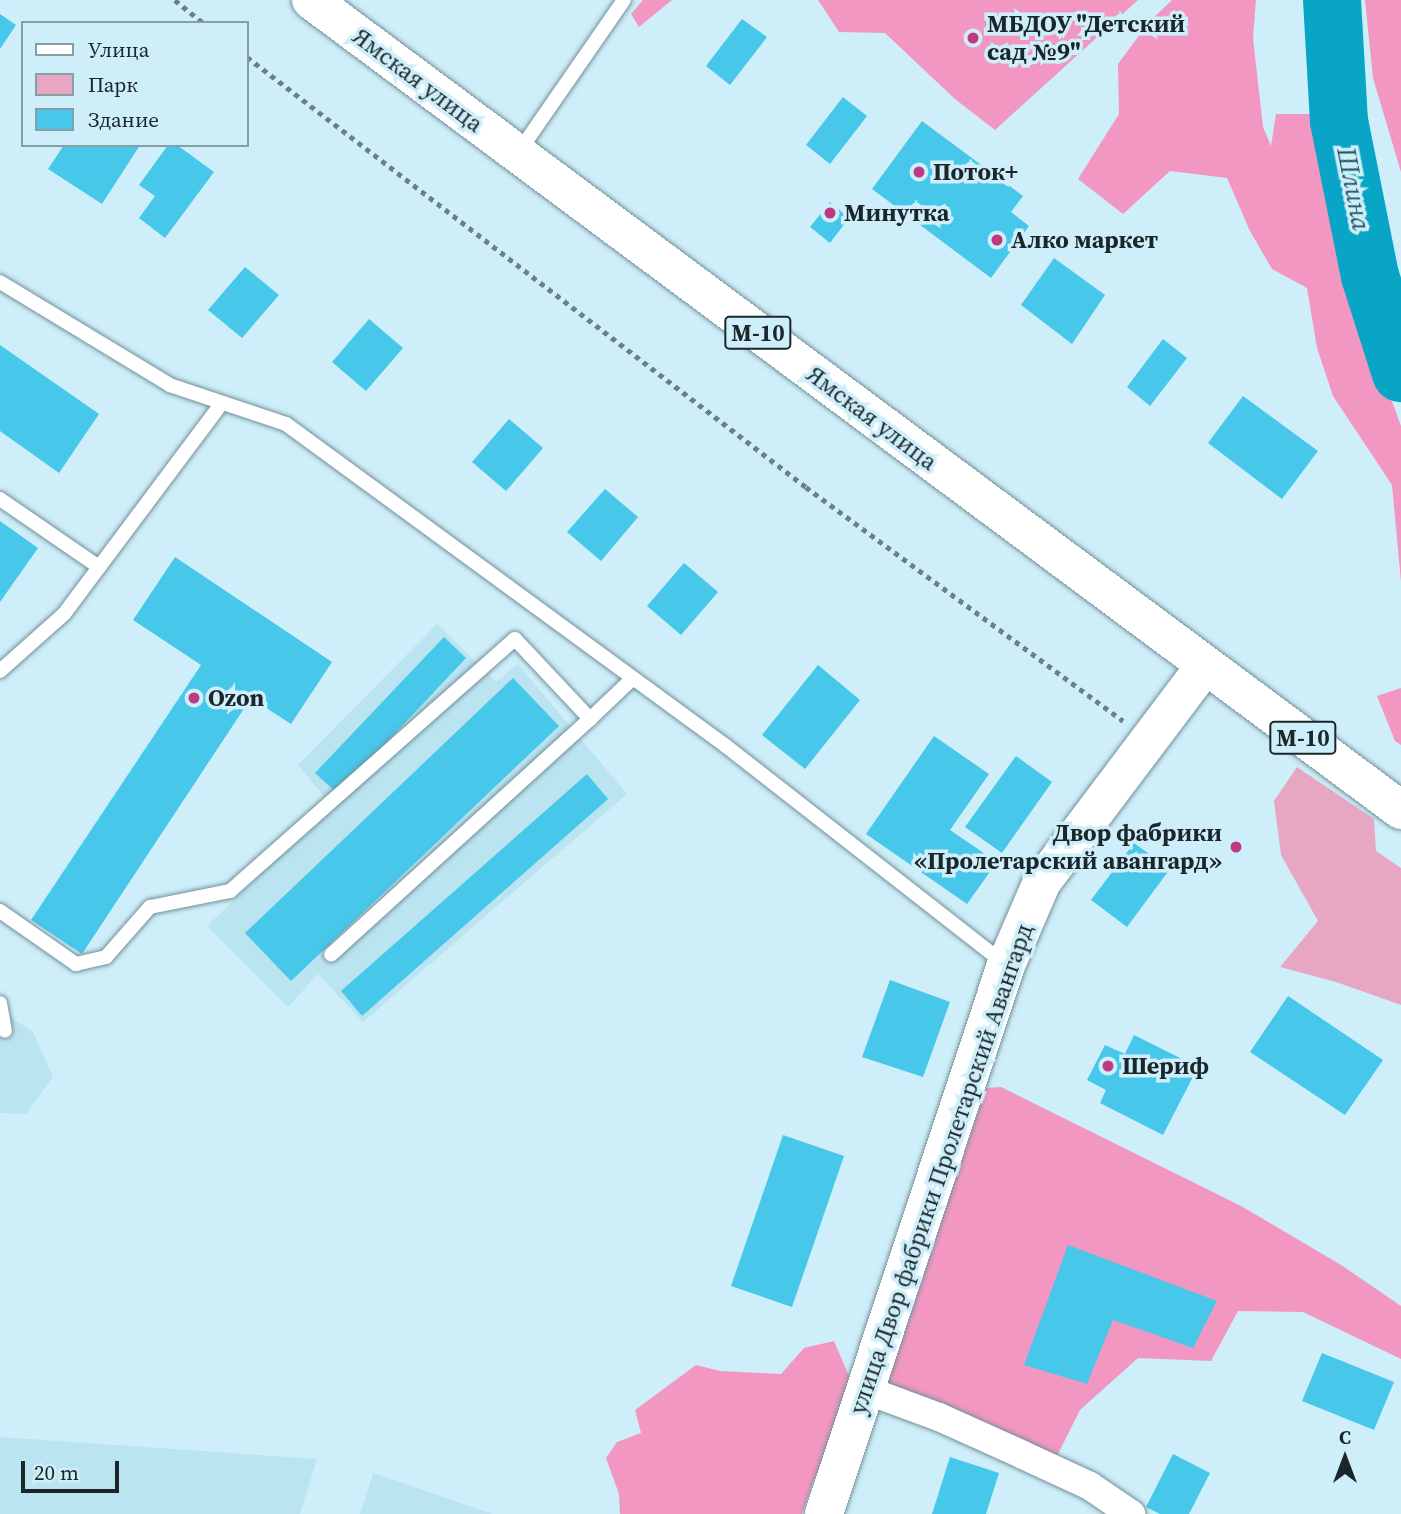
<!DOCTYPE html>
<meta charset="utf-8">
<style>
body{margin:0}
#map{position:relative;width:1401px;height:1514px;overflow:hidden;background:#ceeef9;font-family:"Source Serif 4",serif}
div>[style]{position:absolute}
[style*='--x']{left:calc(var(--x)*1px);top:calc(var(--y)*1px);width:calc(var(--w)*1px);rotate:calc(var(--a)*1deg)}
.built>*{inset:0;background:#bbe4f1}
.green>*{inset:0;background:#e7a7c3}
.forest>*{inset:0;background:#f297c1}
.river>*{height:58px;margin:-29px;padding:0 29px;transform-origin:29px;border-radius:29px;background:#09a5c7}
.building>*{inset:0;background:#47c7ea}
.path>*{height:4.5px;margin-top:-2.25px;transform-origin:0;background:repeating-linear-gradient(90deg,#6b8087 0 5px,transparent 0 10px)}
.roads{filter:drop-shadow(0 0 2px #72909a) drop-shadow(0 0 2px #72909a)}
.lane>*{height:14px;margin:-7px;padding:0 7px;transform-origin:7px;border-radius:7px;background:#fff}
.street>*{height:28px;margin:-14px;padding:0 14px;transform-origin:14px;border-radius:14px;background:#fff}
.secondary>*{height:38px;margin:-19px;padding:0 19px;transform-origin:19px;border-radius:19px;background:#fff}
.highway>*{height:38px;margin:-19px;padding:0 19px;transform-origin:19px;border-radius:19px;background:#fff}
.dots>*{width:19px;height:19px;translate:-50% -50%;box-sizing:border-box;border:4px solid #ceeef9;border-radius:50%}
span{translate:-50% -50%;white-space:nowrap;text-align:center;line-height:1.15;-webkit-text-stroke:7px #ceeef9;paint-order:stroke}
.shield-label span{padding:2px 5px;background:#ceeef9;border:2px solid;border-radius:5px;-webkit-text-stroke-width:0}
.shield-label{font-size:23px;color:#1a262a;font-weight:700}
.poi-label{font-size:24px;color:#1a262a;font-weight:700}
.left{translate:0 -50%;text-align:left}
.right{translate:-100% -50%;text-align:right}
.street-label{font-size:24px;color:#1a262a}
.water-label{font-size:26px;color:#245867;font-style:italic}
.legend{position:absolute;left:21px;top:21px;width:228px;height:126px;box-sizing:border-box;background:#ceeef9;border:2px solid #869ea6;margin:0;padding:9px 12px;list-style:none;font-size:21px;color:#1a262a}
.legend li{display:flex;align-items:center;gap:14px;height:35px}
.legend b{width:35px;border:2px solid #869ea6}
.north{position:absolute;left:1310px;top:1423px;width:70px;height:70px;-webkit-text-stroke:5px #ceeef9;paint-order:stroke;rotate:0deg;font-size:19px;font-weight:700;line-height:28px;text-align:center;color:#1a262a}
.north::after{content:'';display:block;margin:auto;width:24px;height:32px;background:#1a262a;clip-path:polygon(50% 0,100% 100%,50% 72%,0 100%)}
.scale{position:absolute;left:21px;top:1461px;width:98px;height:32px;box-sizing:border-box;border:4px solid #1a262a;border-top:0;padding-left:9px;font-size:21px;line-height:24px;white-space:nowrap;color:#1a262a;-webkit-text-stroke:5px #ceeef9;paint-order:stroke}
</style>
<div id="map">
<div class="built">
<i style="clip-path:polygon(437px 624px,496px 682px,518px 664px,627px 794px,363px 1022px,318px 974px,288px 1007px,207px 926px,332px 806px,298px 765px)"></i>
<i style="clip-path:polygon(0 1010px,33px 1032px,53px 1077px,26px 1114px,0 1113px)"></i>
<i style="clip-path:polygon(0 1437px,317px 1459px,300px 1514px,0 1514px)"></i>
<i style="clip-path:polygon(373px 1473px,374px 1473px,492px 1514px,360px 1514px)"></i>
</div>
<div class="green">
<i style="clip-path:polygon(1297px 767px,1374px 819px,1376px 851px,1401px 868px,1401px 1005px,1336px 982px,1280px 967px,1318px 921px,1281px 855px,1274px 801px)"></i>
</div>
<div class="forest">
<i style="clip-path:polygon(643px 0,672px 0,639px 27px,631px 14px)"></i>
<i style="clip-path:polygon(818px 0,1138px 0,995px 130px,955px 99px,885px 33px,839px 32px)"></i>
<i style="clip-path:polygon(1172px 0,1256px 0,1253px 38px,1263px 127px,1271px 146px,1276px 114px,1315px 114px,1342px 233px,1378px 363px,1401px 426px,1401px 582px,1392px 485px,1333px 396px,1317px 348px,1307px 288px,1272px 269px,1250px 231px,1227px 178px,1170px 171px,1123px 214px,1078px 179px,1119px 114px,1118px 64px,1149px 22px)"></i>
<i style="clip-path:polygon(1365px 0,1401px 0,1401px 172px,1373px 78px)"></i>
<i style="clip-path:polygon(1401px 688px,1401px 745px,1395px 741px,1377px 696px)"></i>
<i style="clip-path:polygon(1001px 1087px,1241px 1206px,1341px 1265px,1401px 1306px,1401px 1359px,1303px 1312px,1238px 1311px,1211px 1361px,1138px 1358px,1080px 1410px,1056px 1458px,887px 1386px,986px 1088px)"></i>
<i style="clip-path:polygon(834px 1341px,851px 1381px,839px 1428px,813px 1482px,802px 1514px,620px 1514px,619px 1494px,606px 1458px,617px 1442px,641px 1433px,635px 1410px,696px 1365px,720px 1371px,781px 1374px,804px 1348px)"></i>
</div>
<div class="river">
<i style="--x:1332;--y:0;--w:121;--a:86.7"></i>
<i style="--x:1339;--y:121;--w:158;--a:78.7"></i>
<i style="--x:1370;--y:276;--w:102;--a:72.3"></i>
</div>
<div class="building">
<i style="clip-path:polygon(0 14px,16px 25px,0 49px)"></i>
<i style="clip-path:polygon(742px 19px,767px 37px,730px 85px,706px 66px)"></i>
<i style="clip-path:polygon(843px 97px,867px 116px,830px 164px,806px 145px)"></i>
<i style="clip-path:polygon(922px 121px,1023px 196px,1011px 212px,1029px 226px,991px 278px,872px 189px)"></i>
<i style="clip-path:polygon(64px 145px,140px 145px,102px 204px,48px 169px)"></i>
<i style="clip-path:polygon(168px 145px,177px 145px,214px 172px,165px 238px,139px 218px,155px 196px,139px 185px)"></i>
<i style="clip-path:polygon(830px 202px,849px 218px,830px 243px,810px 227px)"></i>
<i style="clip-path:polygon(1054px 258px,1105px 295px,1072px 344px,1021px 305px)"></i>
<i style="clip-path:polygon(245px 267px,279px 295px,242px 338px,208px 310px)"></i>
<i style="clip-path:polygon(369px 319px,403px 348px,366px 391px,332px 362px)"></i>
<i style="clip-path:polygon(1163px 339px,1187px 358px,1150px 406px,1127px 387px)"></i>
<i style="clip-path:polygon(0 345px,99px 414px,59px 473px,0 431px)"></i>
<i style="clip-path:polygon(1243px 396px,1318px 451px,1282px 499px,1208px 443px)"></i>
<i style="clip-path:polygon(509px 419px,543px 448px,506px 491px,472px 462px)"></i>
<i style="clip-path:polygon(605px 489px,638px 517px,601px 561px,567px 532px)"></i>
<i style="clip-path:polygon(0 521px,38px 548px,0 602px)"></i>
<i style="clip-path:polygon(175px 557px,332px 662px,291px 724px,251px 698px,82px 954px,31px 920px,201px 665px,133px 620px)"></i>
<i style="clip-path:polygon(684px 563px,718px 592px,681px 635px,647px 606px)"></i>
<i style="clip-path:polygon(444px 637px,466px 658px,338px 794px,315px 773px)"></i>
<i style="clip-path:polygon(818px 665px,860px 700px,805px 769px,762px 735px)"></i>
<i style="clip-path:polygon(513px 678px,559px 726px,291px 981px,245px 933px)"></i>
<i style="clip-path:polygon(934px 736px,989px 774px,950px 830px,997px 862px,967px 904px,866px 834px)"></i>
<i style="clip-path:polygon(1016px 756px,1052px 782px,1002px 853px,965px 827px)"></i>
<i style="clip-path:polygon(587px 774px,608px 799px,362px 1016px,341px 991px)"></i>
<i style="clip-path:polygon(1134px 843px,1170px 869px,1127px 927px,1091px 900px)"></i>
<i style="clip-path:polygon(890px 980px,950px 1002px,923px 1077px,862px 1057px)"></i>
<i style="clip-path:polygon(1288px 996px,1383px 1060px,1345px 1115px,1250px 1052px)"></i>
<i style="clip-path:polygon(1134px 1035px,1198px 1067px,1163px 1135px,1100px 1103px,1106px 1090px,1087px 1080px,1105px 1045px,1125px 1054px)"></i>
<i style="clip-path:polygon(783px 1135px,844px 1156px,792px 1307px,731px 1286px)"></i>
<i style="clip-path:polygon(1068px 1245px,1217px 1301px,1193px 1348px,1113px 1320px,1087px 1384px,1024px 1365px)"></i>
<i style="clip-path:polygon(1322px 1353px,1394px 1382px,1374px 1430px,1302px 1401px)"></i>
<i style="clip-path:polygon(1173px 1454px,1210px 1473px,1189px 1514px,1160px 1514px,1146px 1507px)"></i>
<i style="clip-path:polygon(950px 1457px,999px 1473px,986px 1514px,932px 1514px)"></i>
</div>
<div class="path">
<i style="--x:175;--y:0;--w:36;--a:39"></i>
<i style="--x:247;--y:57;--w:705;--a:37.57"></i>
<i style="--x:806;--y:487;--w:394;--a:36.4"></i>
</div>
<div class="roads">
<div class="lane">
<i style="--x:518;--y:153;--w:186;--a:-55.3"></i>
<i style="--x:0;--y:282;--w:199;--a:31.2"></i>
<i style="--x:170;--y:385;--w:122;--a:18.6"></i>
<i style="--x:286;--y:424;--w:545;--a:36.2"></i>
<i style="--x:726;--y:746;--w:354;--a:38"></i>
<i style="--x:0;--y:499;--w:120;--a:34.5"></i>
<i style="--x:0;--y:671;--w:86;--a:-41.7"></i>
<i style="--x:64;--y:614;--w:262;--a:-53.2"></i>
<i style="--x:590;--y:719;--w:59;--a:-43.6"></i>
<i style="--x:0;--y:911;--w:93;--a:34.9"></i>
<i style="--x:76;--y:964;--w:31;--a:-13"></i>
<i style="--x:106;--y:957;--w:67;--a:-48.7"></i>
<i style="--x:150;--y:907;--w:82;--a:-11.3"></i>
<i style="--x:230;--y:891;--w:380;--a:-41.5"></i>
<i style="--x:515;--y:639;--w:110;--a:46.8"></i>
<i style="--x:590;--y:719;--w:350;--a:137.7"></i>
<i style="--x:0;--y:1003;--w:28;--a:80"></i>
</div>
<div class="street">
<i style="--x:866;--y:1390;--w:78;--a:20.3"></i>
<i style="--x:939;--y:1417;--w:92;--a:24.3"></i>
<i style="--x:1023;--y:1455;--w:74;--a:24.8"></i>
<i style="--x:1090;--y:1486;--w:50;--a:34.3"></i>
</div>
<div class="secondary">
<i style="--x:824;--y:1514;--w:578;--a:-71.66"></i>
<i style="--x:1006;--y:965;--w:90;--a:-66.6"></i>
<i style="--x:1042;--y:882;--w:271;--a:-53"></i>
</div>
<div class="highway">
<i style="--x:311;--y:0;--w:1358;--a:36.62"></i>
</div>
</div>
<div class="dots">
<i style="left:973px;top:38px;background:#bd3a81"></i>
<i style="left:919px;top:172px;background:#bd3a81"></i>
<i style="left:830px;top:213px;background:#bd3a81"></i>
<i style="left:997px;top:240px;background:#bd3a81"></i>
<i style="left:194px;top:698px;background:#bd3a81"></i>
<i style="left:1236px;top:847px;background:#bd3a81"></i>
<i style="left:1108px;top:1066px;background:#bd3a81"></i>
</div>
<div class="shield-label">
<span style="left:758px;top:333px">М-10</span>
<span style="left:1303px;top:738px">М-10</span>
</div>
<div class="poi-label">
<span class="left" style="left:987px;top:38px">МБДОУ "Детский<br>сад №9"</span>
<span class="left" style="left:933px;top:172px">Поток+</span>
<span class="left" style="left:844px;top:213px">Минутка</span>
<span class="left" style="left:1011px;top:240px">Алко маркет</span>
<span class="left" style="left:208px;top:698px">Ozon</span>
<span class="right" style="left:1222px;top:847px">Двор фабрики<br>«Пролетарский авангард»</span>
<span class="left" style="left:1122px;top:1066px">Шериф</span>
</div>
<div class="street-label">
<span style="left:418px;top:80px;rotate:37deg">Ямская улица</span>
<span style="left:872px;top:418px;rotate:37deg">Ямская улица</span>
<span style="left:941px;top:1169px;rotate:-71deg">улица Двор фабрики Пролетарский Авангард</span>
</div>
<div class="water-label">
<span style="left:1353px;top:189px;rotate:79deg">Шлина</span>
</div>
<ul class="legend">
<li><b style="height:9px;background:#fff"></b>Улица</li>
<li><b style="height:19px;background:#e7a7c3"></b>Парк</li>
<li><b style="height:19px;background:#47c7ea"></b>Здание</li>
</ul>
<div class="north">С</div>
<div class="scale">20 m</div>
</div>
